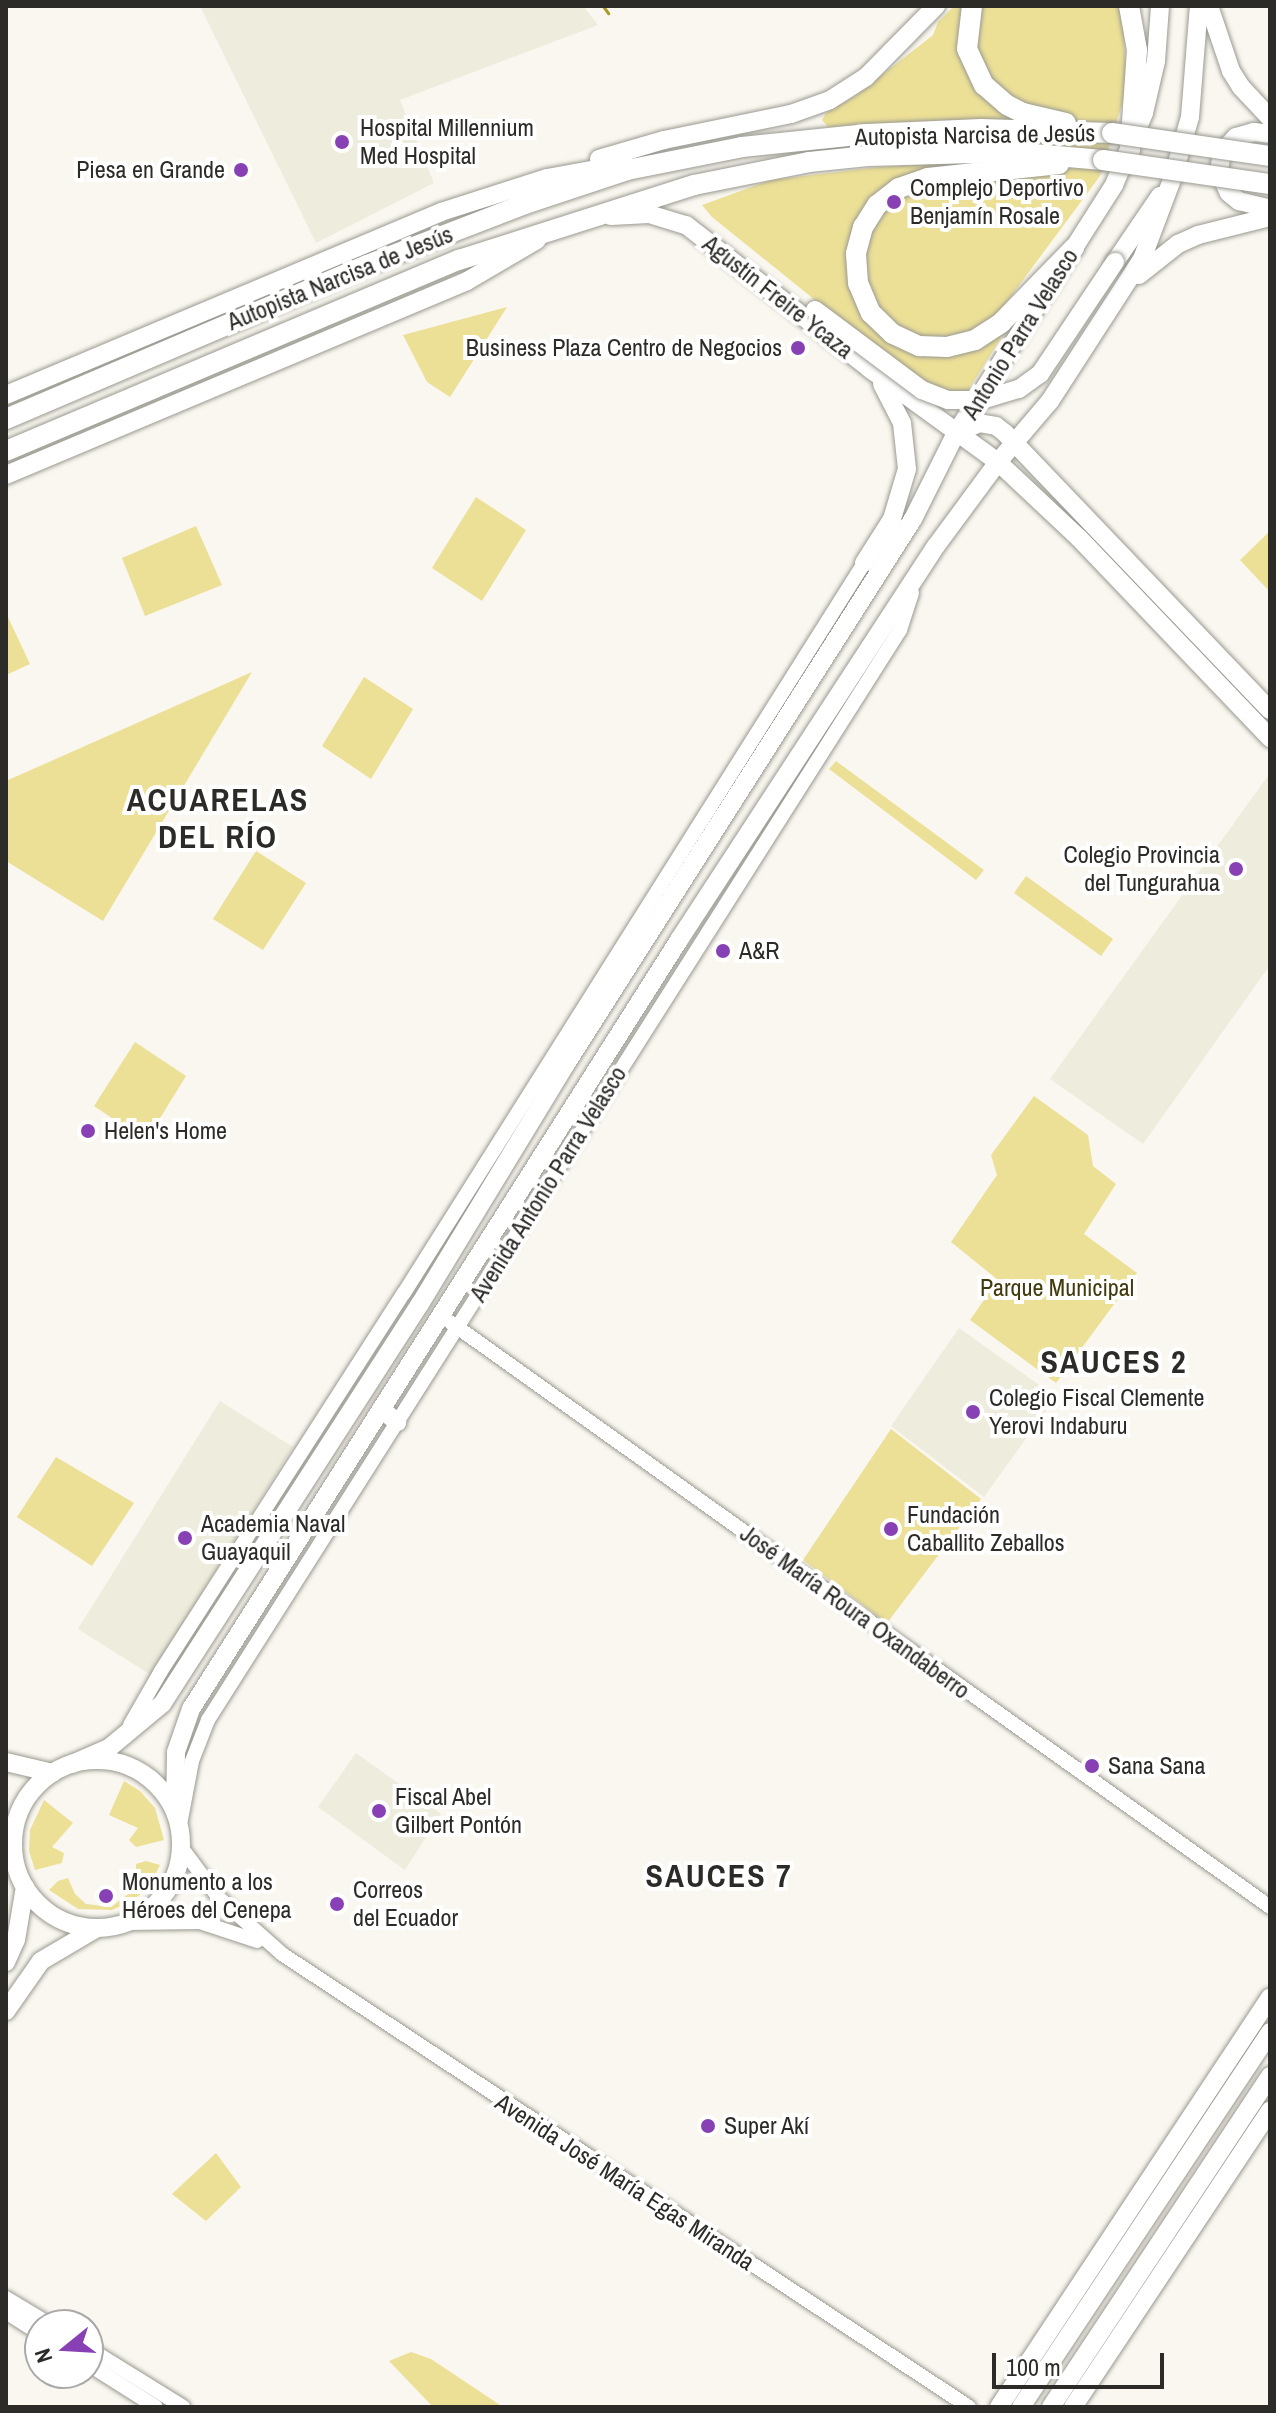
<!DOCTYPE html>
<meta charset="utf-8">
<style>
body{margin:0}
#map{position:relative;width:1276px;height:2413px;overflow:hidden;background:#f9f7ef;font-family:"Archivo Narrow",sans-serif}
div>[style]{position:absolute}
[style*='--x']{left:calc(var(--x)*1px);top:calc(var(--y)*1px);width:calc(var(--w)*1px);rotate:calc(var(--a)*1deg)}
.built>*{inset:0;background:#eeecdc}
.green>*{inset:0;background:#ece097}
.stream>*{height:3px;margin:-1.5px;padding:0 1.5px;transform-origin:1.5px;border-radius:1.5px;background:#ab9928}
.roads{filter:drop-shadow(0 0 2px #9a9991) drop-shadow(0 0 2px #9a9991)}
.minor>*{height:14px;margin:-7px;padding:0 7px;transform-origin:7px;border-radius:7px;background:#fff}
.major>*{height:18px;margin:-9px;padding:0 9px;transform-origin:9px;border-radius:9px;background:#fff}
.major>.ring{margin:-9px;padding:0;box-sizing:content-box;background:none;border:18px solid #fff;border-radius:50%}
.highway>*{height:20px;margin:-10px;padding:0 10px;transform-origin:10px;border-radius:10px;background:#fff}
.bridges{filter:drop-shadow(0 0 2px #9a9991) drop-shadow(0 0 2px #9a9991)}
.major-bridge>*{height:18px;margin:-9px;padding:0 9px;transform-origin:9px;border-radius:9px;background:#fff}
.highway-bridge>*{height:20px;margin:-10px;padding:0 10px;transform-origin:10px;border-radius:10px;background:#fff}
.dots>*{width:22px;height:22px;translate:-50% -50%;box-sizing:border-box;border:4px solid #fff;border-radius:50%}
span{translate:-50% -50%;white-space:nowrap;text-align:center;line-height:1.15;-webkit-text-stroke:8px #fff;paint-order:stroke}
.poi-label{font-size:24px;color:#2c2b28}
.left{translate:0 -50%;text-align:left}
.right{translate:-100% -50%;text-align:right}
.street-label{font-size:24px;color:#2c2b28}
.park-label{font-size:24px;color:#413a0c}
.district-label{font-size:32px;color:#2c2b28;font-weight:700;letter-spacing:2px}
.frame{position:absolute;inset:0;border:8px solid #2c2b28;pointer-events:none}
.north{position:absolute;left:24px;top:2309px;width:80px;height:80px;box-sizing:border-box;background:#fff;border:2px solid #abaaa9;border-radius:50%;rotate:252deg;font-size:22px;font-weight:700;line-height:32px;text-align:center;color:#2c2b28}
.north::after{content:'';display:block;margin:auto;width:28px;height:36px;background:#8841b4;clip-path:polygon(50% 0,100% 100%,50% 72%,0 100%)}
.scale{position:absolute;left:992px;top:2353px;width:172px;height:36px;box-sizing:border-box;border:4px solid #2c2b28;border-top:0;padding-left:10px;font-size:24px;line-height:28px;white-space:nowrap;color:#2c2b28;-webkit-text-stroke:6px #fff;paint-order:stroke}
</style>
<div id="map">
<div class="built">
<i style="clip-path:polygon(200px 6px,583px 6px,598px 25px,400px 100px,434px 183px,316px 243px)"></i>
<i style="clip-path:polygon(1270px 773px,1270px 965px,1143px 1144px,1050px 1079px)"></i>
<i style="clip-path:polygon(959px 1328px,1056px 1397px,984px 1497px,891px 1426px)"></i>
<i style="clip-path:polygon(220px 1401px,293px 1447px,151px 1675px,78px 1629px)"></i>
<i style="clip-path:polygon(356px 1753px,441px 1814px,405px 1870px,318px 1807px)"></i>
</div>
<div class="green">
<i style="clip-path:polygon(954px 6px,962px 6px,957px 43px,964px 66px,978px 60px,975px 46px,980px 6px,1118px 6px,1123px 22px,1127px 88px,1100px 176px,1003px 307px,1006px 330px,964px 397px,909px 376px,712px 217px,702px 205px,771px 180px,879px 167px,981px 161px,984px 123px,828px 127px,822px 120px,826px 113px,855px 96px,933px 35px,938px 22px)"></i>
<i style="clip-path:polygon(507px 307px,450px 397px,427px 382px,403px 335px)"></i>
<i style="clip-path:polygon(476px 497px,526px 530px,482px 601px,432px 568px)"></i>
<i style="clip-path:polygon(196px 526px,222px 585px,145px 616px,122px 558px)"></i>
<i style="clip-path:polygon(1270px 531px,1270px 592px,1240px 560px)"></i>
<i style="clip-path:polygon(6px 613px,30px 664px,6px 675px)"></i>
<i style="clip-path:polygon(252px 672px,103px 921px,6px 861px,6px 781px)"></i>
<i style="clip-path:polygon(364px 677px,413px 709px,371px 779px,322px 746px)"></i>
<i style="clip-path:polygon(836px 761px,984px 870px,976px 880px,829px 769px)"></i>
<i style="clip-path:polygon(256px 851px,306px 883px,263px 950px,213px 919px)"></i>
<i style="clip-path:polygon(1026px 876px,1113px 939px,1101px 956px,1014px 893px)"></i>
<i style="clip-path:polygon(135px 1042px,186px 1076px,146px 1141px,94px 1106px)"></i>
<i style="clip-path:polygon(1034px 1096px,1088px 1135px,1093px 1166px,1116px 1184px,1084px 1234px,1137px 1273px,1056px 1383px,970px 1320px,998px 1280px,951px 1242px,997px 1175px,991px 1155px)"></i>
<i style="clip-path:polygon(891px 1429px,981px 1499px,887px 1623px,803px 1560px)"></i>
<i style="clip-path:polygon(56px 1457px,134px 1503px,92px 1566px,17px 1517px)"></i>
<i style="clip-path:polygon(124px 1781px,140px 1791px,155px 1808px,164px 1840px,136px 1847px,129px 1840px,138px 1828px,109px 1815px)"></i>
<i style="clip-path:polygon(44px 1800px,73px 1823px,52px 1847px,64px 1853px,62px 1863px,35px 1870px,29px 1851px,30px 1830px)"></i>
<i style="clip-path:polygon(146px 1861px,160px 1865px,150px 1885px,133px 1901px,112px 1910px,78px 1909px,49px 1890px,58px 1881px,68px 1878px,75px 1894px,86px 1904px,111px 1907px,131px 1892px,136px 1880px,136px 1864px)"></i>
<i style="clip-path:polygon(216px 2153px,241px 2187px,206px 2221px,172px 2194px)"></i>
<i style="clip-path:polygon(411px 2352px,431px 2359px,503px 2407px,433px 2407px,389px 2361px)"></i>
</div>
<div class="stream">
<i style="--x:603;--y:6;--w:9;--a:54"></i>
</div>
<div class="roads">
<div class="minor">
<i style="--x:450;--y:1322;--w:1007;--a:35.5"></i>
<i style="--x:130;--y:1725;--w:62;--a:-60.1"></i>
<i style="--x:161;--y:1671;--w:449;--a:-57.3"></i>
<i style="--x:404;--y:1293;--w:863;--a:-57.78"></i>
<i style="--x:179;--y:1830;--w:70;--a:-79.3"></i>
<i style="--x:192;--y:1761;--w:44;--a:-68.7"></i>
<i style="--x:208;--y:1720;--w:1291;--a:-57.59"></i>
<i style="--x:900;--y:630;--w:39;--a:-72"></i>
<i style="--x:181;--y:1847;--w:64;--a:53.3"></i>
<i style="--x:219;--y:1898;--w:84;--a:41.6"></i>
<i style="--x:282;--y:1954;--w:823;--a:33.4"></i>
<i style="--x:127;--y:1923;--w:73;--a:-0.8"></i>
<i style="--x:200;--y:1922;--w:60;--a:18.4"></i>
<i style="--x:6;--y:2298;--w:52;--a:31"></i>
<i style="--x:6;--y:2312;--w:40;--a:32.9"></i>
<i style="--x:88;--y:2348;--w:112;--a:31.8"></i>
<i style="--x:88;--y:2364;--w:80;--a:32.3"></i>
</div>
<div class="major">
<i style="--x:1209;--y:6;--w:69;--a:71.3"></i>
<i style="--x:1231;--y:71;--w:19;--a:58"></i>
<i style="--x:1241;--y:87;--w:42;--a:46.9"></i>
<i style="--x:1270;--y:134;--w:16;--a:-173"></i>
<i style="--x:1254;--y:132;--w:19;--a:164"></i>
<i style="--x:1236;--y:137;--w:21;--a:133"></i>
<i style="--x:1222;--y:152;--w:19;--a:99"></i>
<i style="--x:1219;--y:171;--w:24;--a:66"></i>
<i style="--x:1229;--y:193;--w:13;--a:39"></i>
<i style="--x:1239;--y:201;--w:32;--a:14"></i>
<i style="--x:599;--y:159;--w:68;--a:-16.3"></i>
<i style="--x:664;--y:140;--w:130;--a:-11.6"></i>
<i style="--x:791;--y:114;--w:41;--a:-19.7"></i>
<i style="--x:830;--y:100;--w:43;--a:-32.6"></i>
<i style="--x:866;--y:77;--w:100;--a:-45.4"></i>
<i style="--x:611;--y:216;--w:38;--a:-3"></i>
<i style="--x:649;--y:214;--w:39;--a:17"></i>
<i style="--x:686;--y:225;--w:234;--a:38"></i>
<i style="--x:870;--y:369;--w:158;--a:36"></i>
<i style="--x:998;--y:462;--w:111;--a:43.2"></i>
<i style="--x:1079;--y:538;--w:277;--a:46.3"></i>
<i style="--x:1115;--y:262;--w:80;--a:-55.7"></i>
<i style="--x:1139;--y:275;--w:50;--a:-38.5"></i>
<i style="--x:1178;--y:244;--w:22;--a:-24"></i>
<i style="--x:1198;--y:235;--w:74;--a:-14"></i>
<i style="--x:6;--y:395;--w:472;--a:-22.8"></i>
<i style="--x:441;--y:212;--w:111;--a:-17.8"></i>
<i style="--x:547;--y:178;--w:78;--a:-10.3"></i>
<i style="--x:957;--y:433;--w:24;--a:-24"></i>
<i style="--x:979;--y:423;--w:17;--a:10"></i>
<i style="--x:996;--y:426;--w:11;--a:38"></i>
<i style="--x:1005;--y:433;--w:383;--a:46.3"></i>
<i style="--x:6;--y:475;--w:500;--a:-22.82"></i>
<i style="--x:467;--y:281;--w:81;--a:-30.4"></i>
<i style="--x:864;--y:563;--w:52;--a:-57.5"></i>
<i style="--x:892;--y:519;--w:52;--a:-73.3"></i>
<i style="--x:907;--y:469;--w:46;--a:-96.2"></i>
<i style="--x:902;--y:423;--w:44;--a:-117.1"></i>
<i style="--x:381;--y:1409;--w:21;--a:39"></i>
<i class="ring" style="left:13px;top:1760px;width:150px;height:150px"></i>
<i style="--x:6;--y:1762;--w:48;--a:13.2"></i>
<i style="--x:72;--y:1764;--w:40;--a:-23.4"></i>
<i style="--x:109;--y:1748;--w:69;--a:-39.7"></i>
<i style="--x:162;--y:1704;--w:476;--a:-57.2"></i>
<i style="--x:420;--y:1304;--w:281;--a:-58.7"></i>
<i style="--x:566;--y:1064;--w:646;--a:-57.52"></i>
<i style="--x:913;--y:519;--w:96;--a:-63.4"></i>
<i style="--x:956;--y:433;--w:294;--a:-57.5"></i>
<i style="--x:1114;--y:185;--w:78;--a:-67.4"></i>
<i style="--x:1144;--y:113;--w:53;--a:-77"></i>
<i style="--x:1156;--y:61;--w:55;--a:-85.8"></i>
<i style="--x:175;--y:1811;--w:59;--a:-89"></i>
<i style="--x:176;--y:1752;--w:46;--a:-70.8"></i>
<i style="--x:191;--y:1709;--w:911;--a:-57.6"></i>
<i style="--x:679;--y:940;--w:470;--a:-56.9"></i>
<i style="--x:936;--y:546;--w:104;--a:-53.6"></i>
<i style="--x:998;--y:462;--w:80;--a:-49.6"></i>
<i style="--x:1050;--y:401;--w:169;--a:-57.1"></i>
<i style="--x:1142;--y:259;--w:88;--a:-69.3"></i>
<i style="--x:1173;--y:177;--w:62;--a:-74.2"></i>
<i style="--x:1190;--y:117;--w:111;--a:-85.4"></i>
<i style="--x:6;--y:1962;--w:24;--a:-66"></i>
<i style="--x:16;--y:1940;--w:54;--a:-80.4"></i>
<i style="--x:6;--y:2011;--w:61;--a:-55"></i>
<i style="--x:41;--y:1961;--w:65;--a:-30.5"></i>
<i style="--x:999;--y:2407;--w:491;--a:-56.5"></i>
<i style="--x:1021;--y:2407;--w:450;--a:-56.4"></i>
<i style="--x:1051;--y:2407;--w:397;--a:-56.5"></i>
<i style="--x:1073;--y:2407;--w:356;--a:-56.4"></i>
</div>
<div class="highway">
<i style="--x:972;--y:6;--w:43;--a:96.6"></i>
<i style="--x:967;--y:49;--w:40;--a:65"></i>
<i style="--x:984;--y:85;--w:30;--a:41"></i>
<i style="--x:1007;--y:105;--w:18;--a:27"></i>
<i style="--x:1023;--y:113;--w:44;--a:13.1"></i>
<i style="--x:1129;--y:6;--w:45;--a:79.7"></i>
<i style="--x:1137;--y:50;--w:101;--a:94"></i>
<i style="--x:1059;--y:164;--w:132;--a:173.9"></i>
<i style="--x:928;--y:178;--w:31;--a:161"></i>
<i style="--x:899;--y:188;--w:28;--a:142"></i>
<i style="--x:877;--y:205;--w:26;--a:122"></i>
<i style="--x:863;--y:227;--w:28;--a:105"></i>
<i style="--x:856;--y:254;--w:29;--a:86"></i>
<i style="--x:858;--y:283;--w:33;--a:67"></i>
<i style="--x:871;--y:313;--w:30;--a:44"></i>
<i style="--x:893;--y:334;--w:29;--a:25"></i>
<i style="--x:919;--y:346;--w:28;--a:2"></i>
<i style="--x:947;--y:347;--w:29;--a:-14"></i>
<i style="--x:975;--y:340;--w:31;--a:-33"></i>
<i style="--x:1001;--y:323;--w:105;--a:-45.8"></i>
<i style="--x:6;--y:419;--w:392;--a:-23.1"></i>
<i style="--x:367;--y:265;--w:169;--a:-21.1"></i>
<i style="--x:525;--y:204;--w:108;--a:-18.4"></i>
<i style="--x:627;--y:170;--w:117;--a:-11.3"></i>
<i style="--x:742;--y:147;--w:126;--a:-5.9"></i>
<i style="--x:867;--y:134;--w:114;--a:-2.5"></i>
<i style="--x:981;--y:129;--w:131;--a:1.7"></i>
<i style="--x:6;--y:451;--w:492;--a:-22.9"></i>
<i style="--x:459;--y:260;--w:247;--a:-17.7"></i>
<i style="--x:694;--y:185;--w:117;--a:-11.3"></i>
<i style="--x:809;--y:162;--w:59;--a:-5.8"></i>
<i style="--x:868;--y:156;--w:142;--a:-1.6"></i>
<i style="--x:1010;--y:152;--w:93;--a:4.9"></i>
</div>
</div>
<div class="bridges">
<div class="major-bridge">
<i style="--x:815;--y:310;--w:134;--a:36.8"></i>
<i style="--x:922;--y:390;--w:28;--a:21"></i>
<i style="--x:948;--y:400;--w:34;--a:0"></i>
<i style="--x:982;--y:400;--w:39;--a:-17"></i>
<i style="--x:1019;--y:389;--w:26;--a:-36"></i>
<i style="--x:1040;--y:374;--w:135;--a:-56.2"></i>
</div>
<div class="highway-bridge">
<i style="--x:1112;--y:133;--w:160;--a:8.3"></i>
<i style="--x:1103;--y:160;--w:169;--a:8.2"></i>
</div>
</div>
<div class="dots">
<i style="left:342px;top:142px;background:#8841b4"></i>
<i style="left:241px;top:170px;background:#8841b4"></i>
<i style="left:894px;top:202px;background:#8841b4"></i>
<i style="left:798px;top:348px;background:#8841b4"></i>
<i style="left:1236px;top:869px;background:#8841b4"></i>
<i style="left:723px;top:951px;background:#8841b4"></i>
<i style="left:88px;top:1131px;background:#8841b4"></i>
<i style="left:973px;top:1412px;background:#8841b4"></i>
<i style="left:891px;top:1529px;background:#8841b4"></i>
<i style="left:185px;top:1538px;background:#8841b4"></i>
<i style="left:1092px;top:1766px;background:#8841b4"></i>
<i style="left:379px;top:1811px;background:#8841b4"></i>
<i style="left:106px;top:1896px;background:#8841b4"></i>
<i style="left:337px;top:1904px;background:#8841b4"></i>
<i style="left:708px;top:2126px;background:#8841b4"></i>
</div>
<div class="poi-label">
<span class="left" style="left:360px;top:142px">Hospital Millennium<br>Med Hospital</span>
<span class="right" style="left:225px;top:170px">Piesa en Grande</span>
<span class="left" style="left:910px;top:202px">Complejo Deportivo<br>Benjamín Rosale</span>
<span class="right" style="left:782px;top:348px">Business Plaza Centro de Negocios</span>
<span class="right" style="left:1220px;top:869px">Colegio Provincia<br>del Tungurahua</span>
<span class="left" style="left:739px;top:951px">A&amp;R</span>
<span class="left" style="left:104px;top:1131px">Helen's Home</span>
<span class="left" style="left:989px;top:1412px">Colegio Fiscal Clemente<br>Yerovi Indaburu</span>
<span class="left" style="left:907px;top:1529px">Fundación<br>Caballito Zeballos</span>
<span class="left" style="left:201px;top:1538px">Academia Naval<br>Guayaquil</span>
<span class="left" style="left:1108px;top:1766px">Sana Sana</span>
<span class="left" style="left:395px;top:1811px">Fiscal Abel<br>Gilbert Pontón</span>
<span class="left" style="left:122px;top:1896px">Monumento a los<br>Héroes del Cenepa</span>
<span class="left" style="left:353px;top:1904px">Correos<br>del Ecuador</span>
<span class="left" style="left:724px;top:2126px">Super Akí</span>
</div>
<div class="street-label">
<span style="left:975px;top:135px;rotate:-1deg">Autopista Narcisa de Jesús</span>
<span style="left:340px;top:278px;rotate:-22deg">Autopista Narcisa de Jesús</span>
<span style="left:778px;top:297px;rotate:38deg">Agustín Freire Ycaza</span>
<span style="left:1020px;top:334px;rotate:-58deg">Antonio Parra Velasco</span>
<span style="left:548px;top:1184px;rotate:-58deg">Avenida Antonio Parra Velasco</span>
<span style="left:855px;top:1612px;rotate:36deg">José María Roura Oxandaberro</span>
<span style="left:625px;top:2182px;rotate:33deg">Avenida José María Egas Miranda</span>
</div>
<div class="park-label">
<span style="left:1057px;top:1288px">Parque Municipal</span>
</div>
<div class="district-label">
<span style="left:218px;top:819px">ACUARELAS<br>DEL RÍO</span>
<span style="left:1114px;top:1362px">SAUCES 2</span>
<span style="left:719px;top:1876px">SAUCES 7</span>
</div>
<div class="frame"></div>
<div class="north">N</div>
<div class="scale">100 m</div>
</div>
